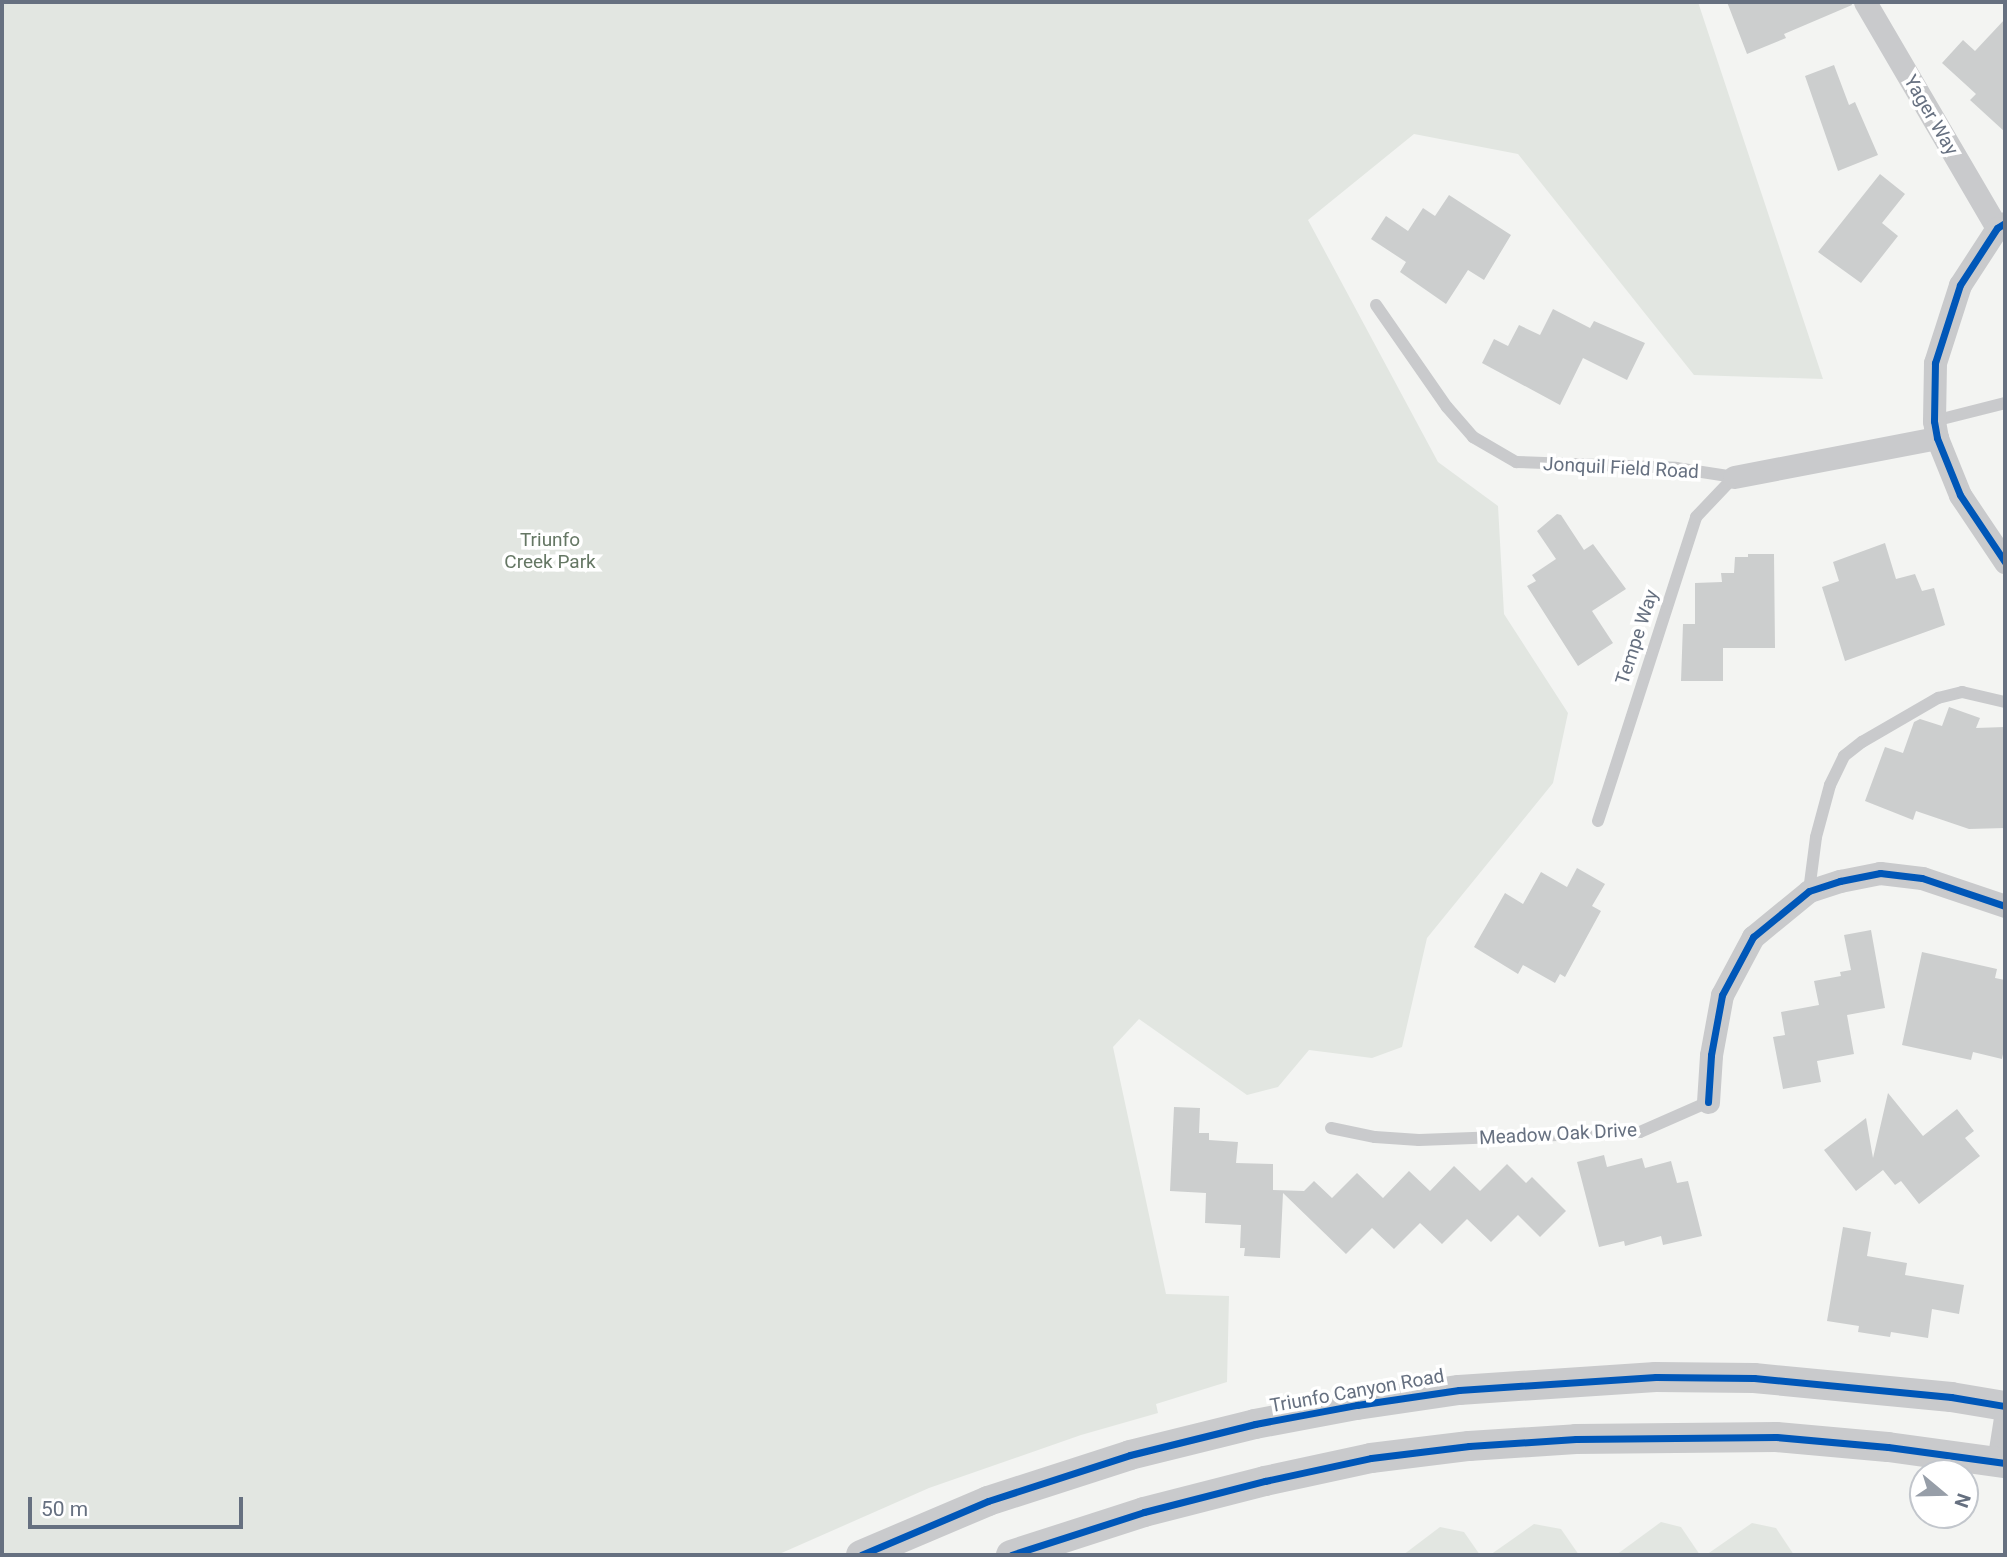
<!DOCTYPE html>
<style>
body{margin:0}
#map{position:relative;width:2007px;height:1557px;overflow:hidden;background:#f3f4f2;font-family:Roboto,sans-serif}
div>[style]{position:absolute}
[style*='--x']{left:calc(var(--x)*1px);top:calc(var(--y)*1px);width:calc(var(--w)*1px);rotate:calc(var(--a)*1deg)}
.green>*{inset:0;background:#e2e6e1}
.building>*{inset:0;background:#cccece}
.service>*{height:12px;margin:-6px;padding:0 6px;transform-origin:6px;border-radius:6px;background:#c9cacc}
.minor>*{height:23px;margin:-11.5px;padding:0 11.5px;transform-origin:11.5px;border-radius:11.5px;background:#c9cacc}
.tertiary>*{height:30px;margin:-15px;padding:0 15px;transform-origin:15px;border-radius:15px;background:#c9cacc}
.cycleway>*{height:7px;margin:-3.5px;padding:0 3.5px;transform-origin:3.5px;border-radius:3.5px;background:#0057b8}
span{translate:-50% -50%;white-space:nowrap;text-align:center;line-height:1.15;-webkit-text-stroke:7px #fff;paint-order:stroke}
.street-label{font-size:19px;color:#667080}
.park-label{font-size:19px;color:#657764}
.frame{position:absolute;inset:0;border:4px solid #667080;pointer-events:none}
.north{position:absolute;left:1909px;top:1459px;width:70px;height:70px;box-sizing:border-box;background:#fff;border:2px solid #c2c6cc;border-radius:50%;rotate:109deg;font-size:19px;font-weight:700;line-height:28px;text-align:center;color:#667080}
.north::after{content:'';display:block;margin:auto;width:24px;height:32px;background:#979ea8;clip-path:polygon(50% 0,100% 100%,50% 72%,0 100%)}
.scale{position:absolute;left:28px;top:1497px;width:215px;height:32px;box-sizing:border-box;border:4px solid #667080;border-top:0;padding-left:9px;font-size:21px;line-height:24px;white-space:nowrap;color:#667080;-webkit-text-stroke:5px #fff;paint-order:stroke}
</style>
<div id="map">
<div class="green">
<i style="clip-path:polygon(2px 2px,1698px 2px,1823px 379px,1694px 375px,1518px 154px,1414px 134px,1308px 220px,1438px 462px,1498px 506px,1504px 614px,1568px 713px,1553px 783px,1427px 938px,1402px 1047px,1372px 1058px,1309px 1050px,1278px 1087px,1247px 1095px,1139px 1019px,1113px 1047px,1166px 1294px,1229px 1296px,1227px 1382px,1156px 1404px,1158px 1413px,1081px 1435px,929px 1488px,777px 1555px,2px 1555px)"></i>
<i style="clip-path:polygon(1661px 1522px,1681px 1527px,1700px 1555px,1616px 1555px)"></i>
<i style="clip-path:polygon(1752px 1523px,1776px 1528px,1794px 1555px,1706px 1555px)"></i>
<i style="clip-path:polygon(1534px 1524px,1561px 1529px,1579px 1555px,1490px 1555px)"></i>
<i style="clip-path:polygon(1440px 1527px,1464px 1532px,1480px 1555px,1403px 1555px)"></i>
</div>
<div class="building">
<i style="clip-path:polygon(1727px 2px,1851px 2px,1852px 5px,1784px 34px,1786px 38px,1747px 54px)"></i>
<i style="clip-path:polygon(2005px 19px,2005px 132px,1970px 100px,1976px 94px,1942px 63px,1963px 40px,1975px 51px)"></i>
<i style="clip-path:polygon(1834px 65px,1849px 105px,1855px 102px,1878px 155px,1838px 171px,1805px 76px)"></i>
<i style="clip-path:polygon(1880px 174px,1905px 194px,1882px 223px,1898px 236px,1861px 283px,1818px 252px)"></i>
<i style="clip-path:polygon(1449px 195px,1511px 235px,1484px 280px,1468px 270px,1446px 304px,1400px 272px,1406px 262px,1371px 239px,1386px 216px,1408px 231px,1423px 208px,1435px 216px)"></i>
<i style="clip-path:polygon(1553px 309px,1590px 328px,1594px 321px,1645px 343px,1627px 380px,1583px 358px,1560px 405px,1482px 363px,1494px 339px,1508px 346px,1519px 325px,1540px 335px)"></i>
<i style="clip-path:polygon(1557px 514px,1561px 515px,1584px 550px,1593px 544px,1626px 589px,1592px 611px,1613px 643px,1578px 666px,1527px 586px,1536px 581px,1532px 575px,1556px 559px,1537px 531px)"></i>
<i style="clip-path:polygon(1885px 543px,1896px 579px,1915px 574px,1922px 591px,1934px 588px,1945px 625px,1845px 661px,1822px 587px,1839px 581px,1833px 562px)"></i>
<i style="clip-path:polygon(1748px 554px,1774px 554px,1775px 648px,1723px 648px,1723px 681px,1681px 681px,1683px 624px,1695px 624px,1695px 583px,1722px 582px,1721px 573px,1734px 573px,1735px 557px,1748px 557px)"></i>
<i style="clip-path:polygon(1949px 707px,1980px 718px,1976px 728px,2005px 727px,2005px 828px,1969px 829px,1916px 811px,1913px 820px,1865px 801px,1885px 747px,1903px 753px,1914px 722px,1920px 719px,1942px 726px)"></i>
<i style="clip-path:polygon(1577px 868px,1605px 884px,1592px 906px,1601px 911px,1565px 977px,1560px 974px,1555px 983px,1523px 965px,1518px 974px,1474px 947px,1505px 893px,1523px 904px,1541px 872px,1567px 887px)"></i>
<i style="clip-path:polygon(1871px 930px,1885px 1008px,1847px 1015px,1854px 1054px,1817px 1061px,1821px 1082px,1783px 1089px,1773px 1037px,1785px 1035px,1781px 1012px,1819px 1005px,1814px 981px,1841px 976px,1840px 972px,1851px 970px,1844px 935px)"></i>
<i style="clip-path:polygon(1922px 952px,1997px 969px,1995px 978px,2005px 980px,2005px 1044px,2002px 1059px,1973px 1052px,1971px 1060px,1902px 1045px)"></i>
<i style="clip-path:polygon(1888px 1093px,1923px 1136px,1957px 1109px,1974px 1131px,1965px 1138px,1980px 1156px,1919px 1204px,1901px 1181px,1895px 1185px,1883px 1170px,1856px 1191px,1824px 1150px,1866px 1118px,1873px 1158px)"></i>
<i style="clip-path:polygon(1174px 1107px,1200px 1108px,1199px 1133px,1209px 1133px,1209px 1140px,1238px 1142px,1236px 1163px,1273px 1164px,1273px 1190px,1304px 1191px,1314px 1181px,1332px 1198px,1357px 1173px,1383px 1198px,1409px 1171px,1430px 1191px,1454px 1166px,1480px 1191px,1507px 1164px,1526px 1183px,1532px 1177px,1566px 1211px,1540px 1237px,1518px 1215px,1491px 1242px,1467px 1219px,1442px 1244px,1420px 1223px,1394px 1249px,1372px 1228px,1346px 1254px,1283px 1193px,1280px 1258px,1244px 1256px,1245px 1248px,1240px 1248px,1241px 1225px,1205px 1223px,1206px 1193px,1170px 1191px)"></i>
<i style="clip-path:polygon(1604px 1155px,1607px 1167px,1642px 1158px,1645px 1168px,1671px 1161px,1677px 1183px,1688px 1181px,1702px 1236px,1663px 1245px,1661px 1236px,1625px 1246px,1624px 1241px,1599px 1247px,1577px 1162px)"></i>
<i style="clip-path:polygon(1843px 1227px,1871px 1232px,1867px 1256px,1907px 1263px,1905px 1275px,1964px 1285px,1959px 1314px,1932px 1309px,1928px 1338px,1891px 1332px,1890px 1337px,1858px 1332px,1859px 1326px,1827px 1321px)"></i>
</div>
<div class="service">
<i style="--x:1376;--y:305;--w:124;--a:55.2"></i>
<i style="--x:1447;--y:407;--w:40;--a:49"></i>
<i style="--x:1473;--y:437;--w:50;--a:30.2"></i>
<i style="--x:1516;--y:462;--w:160;--a:2.1"></i>
<i style="--x:1676;--y:468;--w:59;--a:8.8"></i>
<i style="--x:1934;--y:421;--w:73;--a:-14.2"></i>
<i style="--x:1598;--y:821;--w:319;--a:-72.1"></i>
<i style="--x:1696;--y:517;--w:55;--a:-46.5"></i>
<i style="--x:1809;--y:891;--w:54;--a:-82.6"></i>
<i style="--x:1816;--y:837;--w:54;--a:-74.9"></i>
<i style="--x:1830;--y:785;--w:32;--a:-64"></i>
<i style="--x:1844;--y:756;--w:23;--a:-38"></i>
<i style="--x:1862;--y:742;--w:88;--a:-30.1"></i>
<i style="--x:1938;--y:698;--w:25;--a:-14"></i>
<i style="--x:1962;--y:692;--w:44;--a:13.1"></i>
<i style="--x:1331;--y:1128;--w:45;--a:11.6"></i>
<i style="--x:1375;--y:1137;--w:44;--a:3.9"></i>
<i style="--x:1419;--y:1140;--w:221;--a:-2.1"></i>
<i style="--x:1640;--y:1132;--w:74;--a:-23.8"></i>
</div>
<div class="minor">
<i style="--x:1865;--y:2;--w:262;--a:59.7"></i>
<i style="--x:2005;--y:223;--w:9;--a:148"></i>
<i style="--x:1997;--y:228;--w:68;--a:123"></i>
<i style="--x:1960;--y:285;--w:82;--a:107.8"></i>
<i style="--x:1935;--y:363;--w:58;--a:91"></i>
<i style="--x:1934;--y:421;--w:17;--a:80"></i>
<i style="--x:1937;--y:438;--w:61;--a:68"></i>
<i style="--x:1960;--y:495;--w:81;--a:56.1"></i>
<i style="--x:1734;--y:477;--w:207;--a:-10.9"></i>
<i style="--x:1708;--y:1102;--w:47;--a:-86.3"></i>
<i style="--x:1711;--y:1055;--w:61;--a:-79.6"></i>
<i style="--x:1722;--y:995;--w:66;--a:-61.9"></i>
<i style="--x:1753;--y:937;--w:72;--a:-39.4"></i>
<i style="--x:1809;--y:891;--w:33;--a:-18"></i>
<i style="--x:1840;--y:881;--w:41;--a:-11.3"></i>
<i style="--x:1880;--y:873;--w:42;--a:6.8"></i>
<i style="--x:1922;--y:878;--w:88;--a:18.6"></i>
<i style="--x:1998;--y:1462;--w:45;--a:-81"></i>
</div>
<div class="tertiary">
<i style="--x:861;--y:1555;--w:138;--a:-23"></i>
<i style="--x:988;--y:1501;--w:149;--a:-17.9"></i>
<i style="--x:1130;--y:1455;--w:129;--a:-13.9"></i>
<i style="--x:1255;--y:1424;--w:104;--a:-10.6"></i>
<i style="--x:1357;--y:1405;--w:103;--a:-8.4"></i>
<i style="--x:1459;--y:1390;--w:197;--a:-3.8"></i>
<i style="--x:1656;--y:1377;--w:98;--a:0.6"></i>
<i style="--x:1754;--y:1378;--w:198;--a:5.5"></i>
<i style="--x:1951;--y:1397;--w:55;--a:9.5"></i>
<i style="--x:1011;--y:1555;--w:140;--a:-17.9"></i>
<i style="--x:1144;--y:1512;--w:125;--a:-14.4"></i>
<i style="--x:1265;--y:1481;--w:108;--a:-12.2"></i>
<i style="--x:1371;--y:1458;--w:99;--a:-7"></i>
<i style="--x:1469;--y:1446;--w:107;--a:-3.7"></i>
<i style="--x:1576;--y:1439;--w:200;--a:-0.6"></i>
<i style="--x:1776;--y:1437;--w:112;--a:5.1"></i>
<i style="--x:1888;--y:1447;--w:118;--a:7.8"></i>
</div>
<div class="cycleway">
<i style="--x:2005;--y:223;--w:9;--a:148"></i>
<i style="--x:1997;--y:228;--w:68;--a:123"></i>
<i style="--x:1960;--y:285;--w:82;--a:107.8"></i>
<i style="--x:1935;--y:363;--w:58;--a:91"></i>
<i style="--x:1934;--y:421;--w:17;--a:80"></i>
<i style="--x:1937;--y:438;--w:61;--a:68"></i>
<i style="--x:1960;--y:495;--w:81;--a:56.1"></i>
<i style="--x:1708;--y:1102;--w:47;--a:-86.3"></i>
<i style="--x:1711;--y:1055;--w:61;--a:-79.6"></i>
<i style="--x:1722;--y:995;--w:66;--a:-61.9"></i>
<i style="--x:1753;--y:937;--w:72;--a:-39.4"></i>
<i style="--x:1809;--y:891;--w:33;--a:-18"></i>
<i style="--x:1840;--y:881;--w:41;--a:-11.3"></i>
<i style="--x:1880;--y:873;--w:42;--a:6.8"></i>
<i style="--x:1922;--y:878;--w:88;--a:18.6"></i>
<i style="--x:861;--y:1555;--w:138;--a:-23"></i>
<i style="--x:988;--y:1501;--w:149;--a:-17.9"></i>
<i style="--x:1130;--y:1455;--w:129;--a:-13.9"></i>
<i style="--x:1255;--y:1424;--w:104;--a:-10.6"></i>
<i style="--x:1357;--y:1405;--w:103;--a:-8.4"></i>
<i style="--x:1459;--y:1390;--w:197;--a:-3.8"></i>
<i style="--x:1656;--y:1377;--w:98;--a:0.6"></i>
<i style="--x:1754;--y:1378;--w:198;--a:5.5"></i>
<i style="--x:1951;--y:1397;--w:55;--a:9.5"></i>
<i style="--x:1011;--y:1555;--w:140;--a:-17.9"></i>
<i style="--x:1144;--y:1512;--w:125;--a:-14.4"></i>
<i style="--x:1265;--y:1481;--w:108;--a:-12.2"></i>
<i style="--x:1371;--y:1458;--w:99;--a:-7"></i>
<i style="--x:1469;--y:1446;--w:107;--a:-3.7"></i>
<i style="--x:1576;--y:1439;--w:200;--a:-0.6"></i>
<i style="--x:1776;--y:1437;--w:112;--a:5.1"></i>
<i style="--x:1888;--y:1447;--w:118;--a:7.8"></i>
</div>
<div class="street-label">
<span style="left:1931px;top:115px;rotate:60deg">Yager Way</span>
<span style="left:1621px;top:468px;rotate:3deg">Jonquil Field Road</span>
<span style="left:1637px;top:637px;rotate:-72deg">Tempe Way</span>
<span style="left:1558px;top:1134px;rotate:-3deg">Meadow Oak Drive</span>
<span style="left:1357px;top:1391px;rotate:-10deg">Triunfo Canyon Road</span>
</div>
<div class="park-label">
<span style="left:550px;top:551px">Triunfo<br>Creek Park</span>
</div>
<div class="frame"></div>
<div class="north">N</div>
<div class="scale">50 m</div>
</div>
